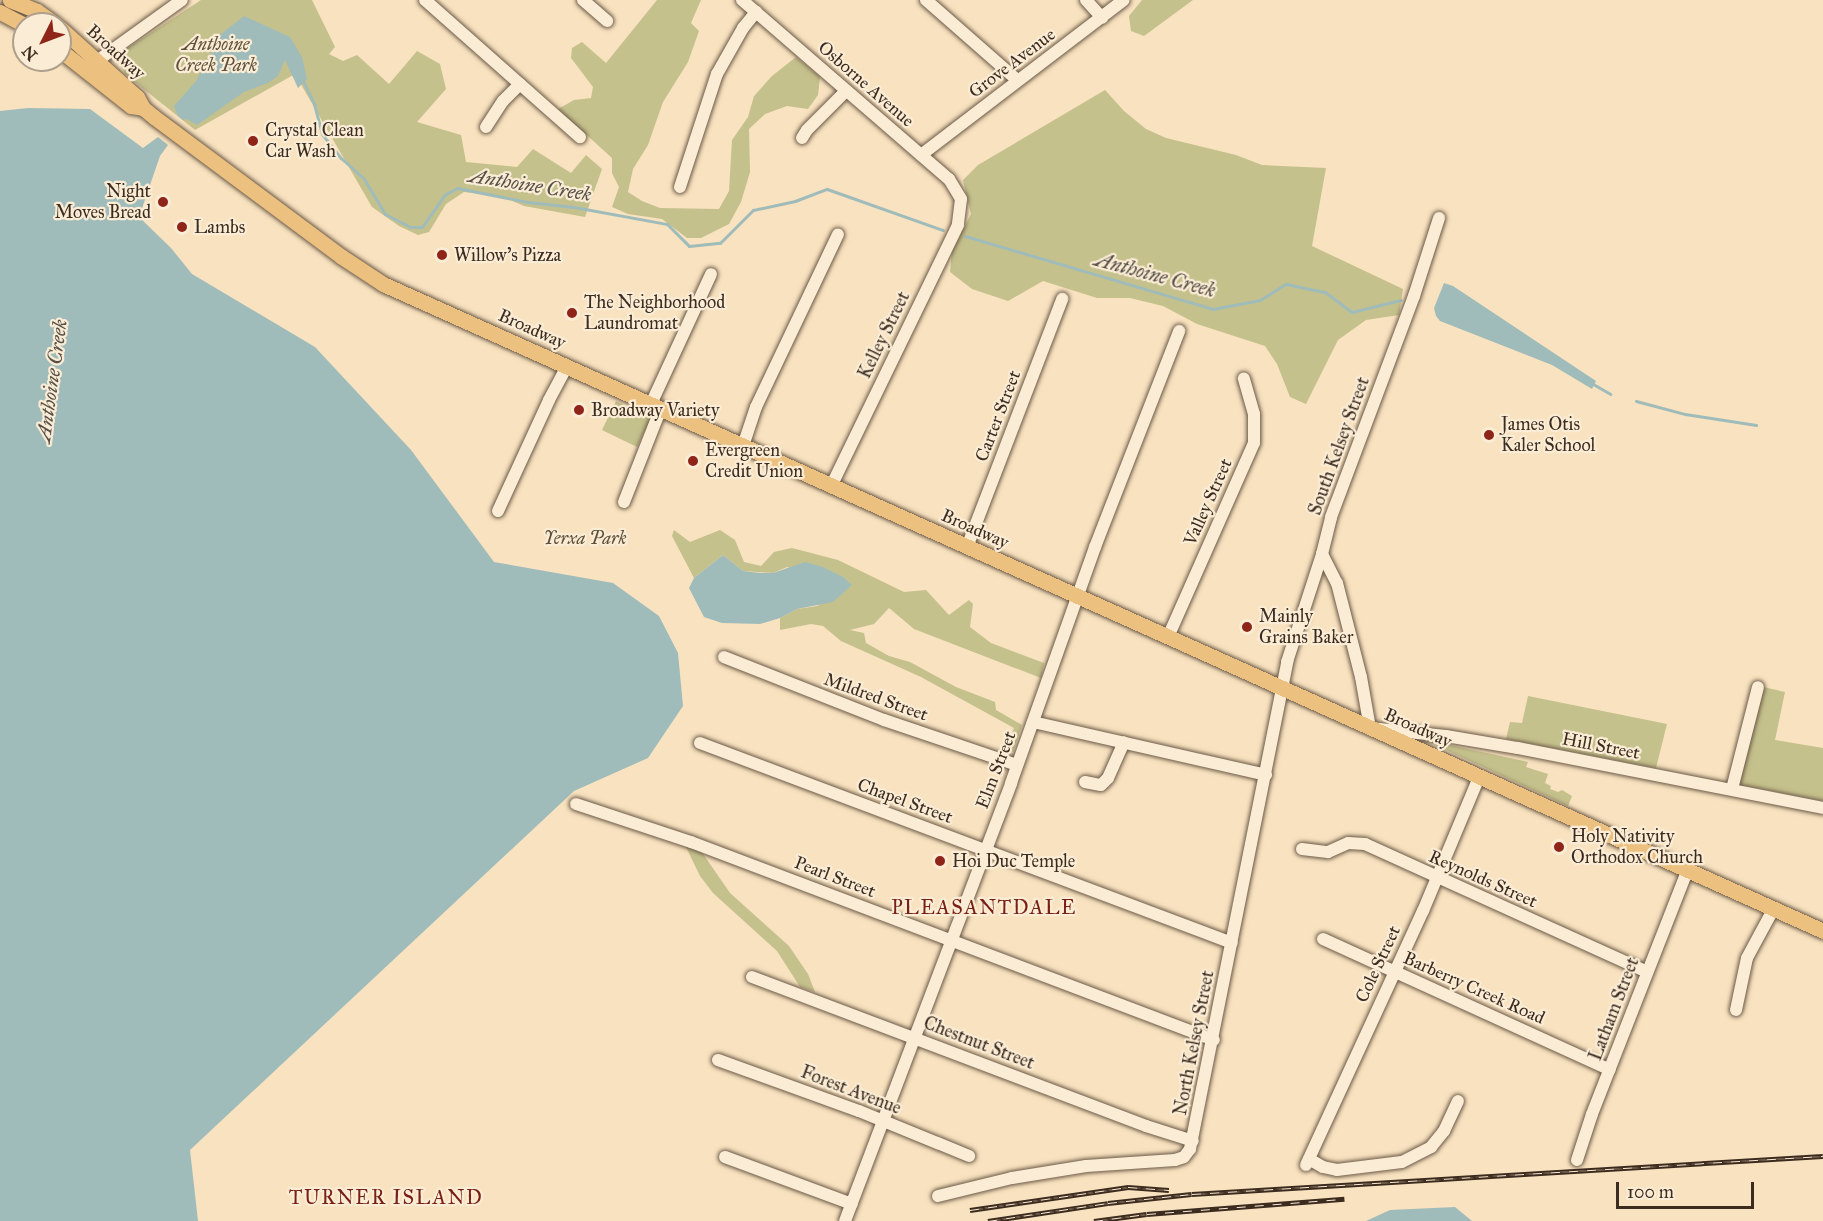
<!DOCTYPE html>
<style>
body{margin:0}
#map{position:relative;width:1823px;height:1221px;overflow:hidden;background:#f8e2bf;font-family:"IM FELL Great Primer",serif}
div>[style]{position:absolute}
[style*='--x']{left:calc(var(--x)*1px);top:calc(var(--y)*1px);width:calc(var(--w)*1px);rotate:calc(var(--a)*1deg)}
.green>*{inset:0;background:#c5c18c}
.water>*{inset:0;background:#a0bcba}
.stream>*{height:3px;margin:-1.5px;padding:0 1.5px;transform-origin:1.5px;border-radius:1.5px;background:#a0bcba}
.roads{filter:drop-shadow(0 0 2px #6b5947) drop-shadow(0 0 2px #6b5947)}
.minor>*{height:12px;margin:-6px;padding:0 6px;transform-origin:6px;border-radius:6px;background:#faecd5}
.major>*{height:15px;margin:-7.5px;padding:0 7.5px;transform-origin:7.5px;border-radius:7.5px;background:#ecc180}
.rail>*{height:5px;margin-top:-2.5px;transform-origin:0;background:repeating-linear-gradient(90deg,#faecd5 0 9px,#3c2b1f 0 18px);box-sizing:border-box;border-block:2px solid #3c2b1f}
.dots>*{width:16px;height:16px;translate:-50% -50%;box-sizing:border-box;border:3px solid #faecd5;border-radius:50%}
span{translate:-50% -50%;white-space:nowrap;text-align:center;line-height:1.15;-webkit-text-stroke:4.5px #faecd5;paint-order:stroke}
.park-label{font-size:18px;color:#5e503a;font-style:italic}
.street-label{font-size:18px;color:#3c2b1f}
.poi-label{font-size:18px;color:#3c2b1f}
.left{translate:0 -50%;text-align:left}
.right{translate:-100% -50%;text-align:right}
.water-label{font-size:20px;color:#554f46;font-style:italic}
.neighbourhood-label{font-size:20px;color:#7a1f14;letter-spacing:1.5px}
.north{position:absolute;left:12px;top:12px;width:60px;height:60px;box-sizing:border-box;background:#faecd5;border:2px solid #ae9f8c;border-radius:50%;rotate:228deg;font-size:16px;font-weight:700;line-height:24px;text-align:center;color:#3c2b1f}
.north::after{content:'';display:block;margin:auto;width:21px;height:27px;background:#8f2418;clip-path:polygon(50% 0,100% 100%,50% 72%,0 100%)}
.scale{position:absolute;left:1616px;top:1182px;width:138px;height:27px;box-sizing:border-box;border:3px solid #3c2b1f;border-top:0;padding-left:8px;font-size:18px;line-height:21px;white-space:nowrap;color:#3c2b1f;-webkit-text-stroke:4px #faecd5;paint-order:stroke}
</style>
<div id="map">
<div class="green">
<i style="clip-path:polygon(201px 0,312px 0,335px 47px,329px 54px,343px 61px,357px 55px,389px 84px,417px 51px,440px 64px,446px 89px,417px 122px,461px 135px,466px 162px,517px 167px,533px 149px,571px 173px,586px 155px,602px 169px,585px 217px,524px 206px,501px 196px,464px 192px,446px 204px,429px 232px,418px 235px,399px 226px,372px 207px,295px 74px,195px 130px,125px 74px,120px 64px,126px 49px)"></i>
<i style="clip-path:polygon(657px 0,701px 0,691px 23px,699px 31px,688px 62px,663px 102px,648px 145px,633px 169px,628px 192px,642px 201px,660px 208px,719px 209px,729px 191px,732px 140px,748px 117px,754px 96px,772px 76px,796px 57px,820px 77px,818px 95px,808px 109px,787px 106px,765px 114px,749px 129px,750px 172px,741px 202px,729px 224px,701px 238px,687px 238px,662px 219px,628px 214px,612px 207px,619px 187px,612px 173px,612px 158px,558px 109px,574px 100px,591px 98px,593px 87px,571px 58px,572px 48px,582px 42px,606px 63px)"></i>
<i style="clip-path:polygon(1142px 0,1193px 0,1144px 36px,1131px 31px,1129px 16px)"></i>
<i style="clip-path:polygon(1105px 90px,1124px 111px,1146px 129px,1166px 138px,1236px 155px,1262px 165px,1326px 168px,1312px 246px,1403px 289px,1399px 315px,1366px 320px,1338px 340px,1306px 404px,1290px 397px,1277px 364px,1265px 346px,1197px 324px,1163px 306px,1130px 298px,1097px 298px,1043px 281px,1008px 301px,972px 289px,950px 272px,952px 251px,971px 214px,963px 180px,978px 165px)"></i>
<i style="clip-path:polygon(616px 401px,651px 418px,637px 447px,602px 430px)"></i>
<i style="clip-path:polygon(674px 530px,690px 542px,720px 530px,735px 540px,744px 562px,761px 566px,774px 552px,792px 548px,838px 560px,904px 592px,926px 590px,949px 615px,969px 600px,973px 604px,970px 627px,991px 643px,1044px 663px,1041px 678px,914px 629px,889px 608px,874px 624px,850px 630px,864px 633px,866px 643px,889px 656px,910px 662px,956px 687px,995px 702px,996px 710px,1022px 725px,1013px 752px,1005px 749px,1014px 728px,921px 677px,841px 641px,823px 626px,811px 624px,780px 630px,780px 618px,797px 609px,817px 606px,851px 585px,787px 567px,773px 573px,743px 571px,723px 555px,694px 578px,672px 536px)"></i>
<i style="clip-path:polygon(1763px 687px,1785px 692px,1775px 740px,1823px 748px,1823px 801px,1741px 785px,1739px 780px)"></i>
<i style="clip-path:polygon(1528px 696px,1667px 724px,1656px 768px,1506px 739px,1510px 722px,1522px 723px)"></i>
<i style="clip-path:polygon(1422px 739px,1528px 762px,1526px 767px,1548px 774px,1545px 783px,1551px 786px,1550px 789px,1558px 792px,1562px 790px,1572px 796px,1568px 806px)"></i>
<i style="clip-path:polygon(685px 845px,701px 851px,730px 893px,789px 946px,808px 974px,815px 992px,800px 987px,777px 951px,713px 893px,700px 876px)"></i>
</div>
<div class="water">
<i style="clip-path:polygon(244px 16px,290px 37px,302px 57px,307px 79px,298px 88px,285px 60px,278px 76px,268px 83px,244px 92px,197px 125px,187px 119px,183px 120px,178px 116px,174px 106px,196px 81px,221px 34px)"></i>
<i style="clip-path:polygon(28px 108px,90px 109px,143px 148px,158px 137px,168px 145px,160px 156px,139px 217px,171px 248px,192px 274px,315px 347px,411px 450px,494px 562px,613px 583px,659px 616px,678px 653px,683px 706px,648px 758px,574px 791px,190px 1150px,198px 1221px,0 1221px,0 111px)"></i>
<i style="clip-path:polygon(1444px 283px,1453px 286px,1596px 381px,1592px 389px,1552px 365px,1440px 321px,1436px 316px,1434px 308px)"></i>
<i style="clip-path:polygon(723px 555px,743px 571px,760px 573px,773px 573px,805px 562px,823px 567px,843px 577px,852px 585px,833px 602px,797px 609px,780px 618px,760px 624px,722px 623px,704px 617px,689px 588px,694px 578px)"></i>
<i style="clip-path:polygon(1455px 1207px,1472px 1221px,1366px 1221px,1390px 1210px)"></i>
</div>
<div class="stream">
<i style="--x:302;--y:79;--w:28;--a:64"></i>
<i style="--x:314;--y:104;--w:31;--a:75"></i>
<i style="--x:322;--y:134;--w:31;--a:52"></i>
<i style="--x:341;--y:158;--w:31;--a:42"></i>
<i style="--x:364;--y:179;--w:41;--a:59"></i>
<i style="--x:385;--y:214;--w:28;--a:27"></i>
<i style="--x:410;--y:227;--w:12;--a:0"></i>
<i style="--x:422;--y:227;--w:39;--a:-55"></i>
<i style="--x:444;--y:195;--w:15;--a:-28"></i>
<i style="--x:457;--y:188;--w:72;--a:11.2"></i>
<i style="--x:528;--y:202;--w:46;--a:6.2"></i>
<i style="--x:574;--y:207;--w:95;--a:10.4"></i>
<i style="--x:667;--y:224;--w:31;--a:45"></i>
<i style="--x:689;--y:246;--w:31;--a:-6"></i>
<i style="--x:720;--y:243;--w:47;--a:-45"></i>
<i style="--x:753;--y:210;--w:43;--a:-12.1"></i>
<i style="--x:795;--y:201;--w:34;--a:-21"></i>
<i style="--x:827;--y:189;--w:123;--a:19.5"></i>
<i style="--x:965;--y:236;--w:259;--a:16.4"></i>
<i style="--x:1213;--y:309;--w:48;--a:-10.8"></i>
<i style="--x:1260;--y:300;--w:31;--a:-32"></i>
<i style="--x:1286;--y:284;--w:40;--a:12"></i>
<i style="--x:1325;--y:292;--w:34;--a:37"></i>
<i style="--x:1352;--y:312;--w:50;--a:-13.8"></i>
<i style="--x:1593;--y:384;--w:20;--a:30"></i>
<i style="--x:1636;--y:401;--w:51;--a:14.9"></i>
<i style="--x:1685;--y:414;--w:72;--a:8.8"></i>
</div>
<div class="roads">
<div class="minor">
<i style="--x:425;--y:0;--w:207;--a:41.5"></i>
<i style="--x:583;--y:0;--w:32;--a:41"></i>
<i style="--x:742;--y:0;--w:274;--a:40.9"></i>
<i style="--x:949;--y:179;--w:23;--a:59"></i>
<i style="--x:961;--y:199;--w:26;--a:97"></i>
<i style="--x:958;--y:225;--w:289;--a:115.9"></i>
<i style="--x:926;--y:0;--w:121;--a:41.3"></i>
<i style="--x:1086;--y:0;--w:24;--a:48"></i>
<i style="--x:90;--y:66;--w:113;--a:-35.7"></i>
<i style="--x:486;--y:127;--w:31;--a:-57"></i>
<i style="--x:503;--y:101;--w:24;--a:-45"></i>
<i style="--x:802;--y:138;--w:9;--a:-58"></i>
<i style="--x:807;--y:130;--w:55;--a:-45"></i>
<i style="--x:921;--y:155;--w:255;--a:-37.4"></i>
<i style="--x:680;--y:187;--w:119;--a:-71.9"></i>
<i style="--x:717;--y:74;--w:53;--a:-60.5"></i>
<i style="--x:743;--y:28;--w:21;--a:-51"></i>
<i style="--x:651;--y:404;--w:143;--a:-65.2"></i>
<i style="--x:743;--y:446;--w:41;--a:-71.6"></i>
<i style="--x:756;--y:407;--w:191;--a:-64.6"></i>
<i style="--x:624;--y:502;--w:101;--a:-68.5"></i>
<i style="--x:498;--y:511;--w:122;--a:-65.3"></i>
<i style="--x:549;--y:400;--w:38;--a:-62"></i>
<i style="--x:967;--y:547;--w:266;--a:-69"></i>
<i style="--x:1322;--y:554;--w:33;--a:63"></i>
<i style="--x:1337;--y:583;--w:97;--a:75.7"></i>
<i style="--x:1361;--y:677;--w:52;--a:80"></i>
<i style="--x:1370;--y:728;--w:76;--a:6"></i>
<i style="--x:1446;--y:736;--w:73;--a:9.5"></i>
<i style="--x:1518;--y:748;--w:311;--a:11.1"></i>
<i style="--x:1168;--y:637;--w:212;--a:-66.1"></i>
<i style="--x:1254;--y:443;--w:29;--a:-90"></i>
<i style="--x:1254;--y:414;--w:37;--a:-106"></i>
<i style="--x:724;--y:657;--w:172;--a:21.5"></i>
<i style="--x:884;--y:720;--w:140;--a:18.7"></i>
<i style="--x:1033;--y:722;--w:239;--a:12.8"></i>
<i style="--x:700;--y:743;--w:568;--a:20.6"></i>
<i style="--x:1085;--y:782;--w:16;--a:11"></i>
<i style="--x:1101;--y:785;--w:10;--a:-45"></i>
<i style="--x:1108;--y:778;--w:39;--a:-66"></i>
<i style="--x:1732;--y:789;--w:105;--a:-75.7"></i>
<i style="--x:576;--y:804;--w:121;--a:18.3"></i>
<i style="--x:691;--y:842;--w:559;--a:20.74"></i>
<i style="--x:1302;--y:849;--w:26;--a:7"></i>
<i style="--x:1328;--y:852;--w:22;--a:-24"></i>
<i style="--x:1348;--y:843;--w:17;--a:3"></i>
<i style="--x:1365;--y:844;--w:310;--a:24.4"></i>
<i style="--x:1323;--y:939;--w:315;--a:24.5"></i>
<i style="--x:752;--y:977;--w:421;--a:20.7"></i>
<i style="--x:1146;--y:1126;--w:49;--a:17.7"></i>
<i style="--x:1736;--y:1010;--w:53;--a:-78.1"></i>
<i style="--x:1747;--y:958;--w:55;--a:-61.6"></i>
<i style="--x:718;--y:1060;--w:150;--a:19.9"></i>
<i style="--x:859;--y:1111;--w:119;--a:22.2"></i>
<i style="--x:725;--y:1157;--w:135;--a:20.3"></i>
<i style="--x:1309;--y:1159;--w:16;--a:30"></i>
<i style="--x:1323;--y:1167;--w:14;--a:12"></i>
<i style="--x:1337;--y:1170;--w:65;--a:-7"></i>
<i style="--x:1402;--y:1162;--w:33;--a:-27"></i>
<i style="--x:1431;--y:1147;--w:21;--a:-51"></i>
<i style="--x:1444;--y:1131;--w:33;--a:-65"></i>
<i style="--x:1577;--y:1160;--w:48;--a:-71.9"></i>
<i style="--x:1592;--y:1114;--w:261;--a:-68.6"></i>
<i style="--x:1306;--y:1165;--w:280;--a:-65.3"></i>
<i style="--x:1423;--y:911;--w:145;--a:-67.3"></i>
<i style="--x:938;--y:1196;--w:76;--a:-13.7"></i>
<i style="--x:1012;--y:1178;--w:75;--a:-9.2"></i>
<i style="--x:1086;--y:1166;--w:89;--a:-3.9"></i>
<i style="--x:1175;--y:1160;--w:9;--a:-18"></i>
<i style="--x:1184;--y:1157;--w:10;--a:-53"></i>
<i style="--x:1190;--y:1149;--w:497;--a:-78.7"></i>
<i style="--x:1287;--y:662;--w:114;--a:-72"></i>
<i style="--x:1322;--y:554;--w:38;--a:-76"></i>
<i style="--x:1331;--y:517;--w:236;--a:-69.4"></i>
<i style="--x:1414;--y:296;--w:82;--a:-72.2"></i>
<i style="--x:845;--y:1221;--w:468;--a:-69.2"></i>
<i style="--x:1011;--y:783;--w:251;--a:-70.4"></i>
<i style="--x:1095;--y:547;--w:232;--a:-68.7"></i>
</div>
<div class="major">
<i style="--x:10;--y:0;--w:29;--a:22"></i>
<i style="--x:37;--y:11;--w:22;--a:36"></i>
<i style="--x:0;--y:12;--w:27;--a:28"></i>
<i style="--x:60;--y:28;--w:103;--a:41.9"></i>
<i style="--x:137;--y:97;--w:13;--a:61"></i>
<i style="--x:143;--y:108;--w:14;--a:39"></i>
<i style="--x:154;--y:117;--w:234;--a:36.7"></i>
<i style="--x:342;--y:257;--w:49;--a:33.4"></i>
<i style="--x:383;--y:284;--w:1579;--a:24.19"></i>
<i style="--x:60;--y:50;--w:90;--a:38.3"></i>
<i style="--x:131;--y:106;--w:12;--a:9"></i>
</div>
</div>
<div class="rail">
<i style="--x:970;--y:1210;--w:160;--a:-8.3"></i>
<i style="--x:1128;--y:1187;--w:41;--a:4.2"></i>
<i style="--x:988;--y:1221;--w:121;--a:-8.5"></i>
<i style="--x:1108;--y:1203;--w:84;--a:-6.1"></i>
<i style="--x:1192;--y:1194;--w:632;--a:-3.45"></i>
<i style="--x:1094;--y:1221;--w:53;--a:-7.5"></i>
<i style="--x:1147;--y:1214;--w:198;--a:-4.4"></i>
</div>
<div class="dots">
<i style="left:253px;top:141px;background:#8f2418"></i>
<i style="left:163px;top:202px;background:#8f2418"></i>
<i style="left:182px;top:227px;background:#8f2418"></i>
<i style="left:442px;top:255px;background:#8f2418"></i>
<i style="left:572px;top:313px;background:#8f2418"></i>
<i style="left:579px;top:410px;background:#8f2418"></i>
<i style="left:1489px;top:435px;background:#8f2418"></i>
<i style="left:693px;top:461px;background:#8f2418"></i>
<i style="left:1247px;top:627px;background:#8f2418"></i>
<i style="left:1559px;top:847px;background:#8f2418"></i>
<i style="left:940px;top:861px;background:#8f2418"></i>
</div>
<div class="park-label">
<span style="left:216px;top:55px">Anthoine<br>Creek Park</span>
<span style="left:585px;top:538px">Yerxa Park</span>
</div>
<div class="street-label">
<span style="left:116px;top:52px;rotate:42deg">Broadway</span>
<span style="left:1012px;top:63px;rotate:-37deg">Grove Avenue</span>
<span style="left:866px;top:84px;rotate:41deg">Osborne Avenue</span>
<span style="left:532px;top:329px;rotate:24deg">Broadway</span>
<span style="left:884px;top:335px;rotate:-64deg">Kelley Street</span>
<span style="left:998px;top:416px;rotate:-69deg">Carter Street</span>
<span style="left:1339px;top:446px;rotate:-70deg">South Kelsey Street</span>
<span style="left:1208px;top:502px;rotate:-66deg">Valley Street</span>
<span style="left:975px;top:529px;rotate:24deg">Broadway</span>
<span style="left:876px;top:697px;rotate:20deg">Mildred Street</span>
<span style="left:1418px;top:728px;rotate:24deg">Broadway</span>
<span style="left:1601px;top:746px;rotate:11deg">Hill Street</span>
<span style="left:996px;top:770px;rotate:-69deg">Elm Street</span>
<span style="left:905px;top:801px;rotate:20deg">Chapel Street</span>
<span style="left:835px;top:877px;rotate:21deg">Pearl Street</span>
<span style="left:1483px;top:879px;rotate:24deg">Reynolds Street</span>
<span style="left:1378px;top:964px;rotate:-65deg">Cole Street</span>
<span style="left:1474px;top:988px;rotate:24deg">Barberry Creek Road</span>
<span style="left:1614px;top:1009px;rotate:-69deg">Latham Street</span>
<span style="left:979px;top:1043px;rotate:21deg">Chestnut Street</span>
<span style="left:1194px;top:1043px;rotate:-79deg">North Kelsey Street</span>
<span style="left:851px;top:1090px;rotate:21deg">Forest Avenue</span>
</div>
<div class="poi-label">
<span class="left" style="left:265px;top:141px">Crystal Clean<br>Car Wash</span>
<span class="right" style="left:151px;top:202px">Night<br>Moves Bread</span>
<span class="left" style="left:194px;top:227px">Lambs</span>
<span class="left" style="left:454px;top:255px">Willow's Pizza</span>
<span class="left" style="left:584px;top:313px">The Neighborhood<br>Laundromat</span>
<span class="left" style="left:591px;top:410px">Broadway Variety</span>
<span class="left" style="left:1501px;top:435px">James Otis<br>Kaler School</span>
<span class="left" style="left:705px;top:461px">Evergreen<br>Credit Union</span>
<span class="left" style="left:1259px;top:627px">Mainly<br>Grains Baker</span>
<span class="left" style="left:1571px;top:847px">Holy Nativity<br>Orthodox Church</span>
<span class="left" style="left:952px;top:861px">Hoi Duc Temple</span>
</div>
<div class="water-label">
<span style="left:530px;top:185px;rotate:9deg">Anthoine Creek</span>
<span style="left:1155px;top:275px;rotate:15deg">Anthoine Creek</span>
<span style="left:52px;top:381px;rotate:-82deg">Anthoine Creek</span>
</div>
<div class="neighbourhood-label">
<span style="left:984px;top:907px">PLEASANTDALE</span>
<span style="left:386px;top:1197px">TURNER ISLAND</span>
</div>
<div class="north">N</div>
<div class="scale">100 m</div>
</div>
